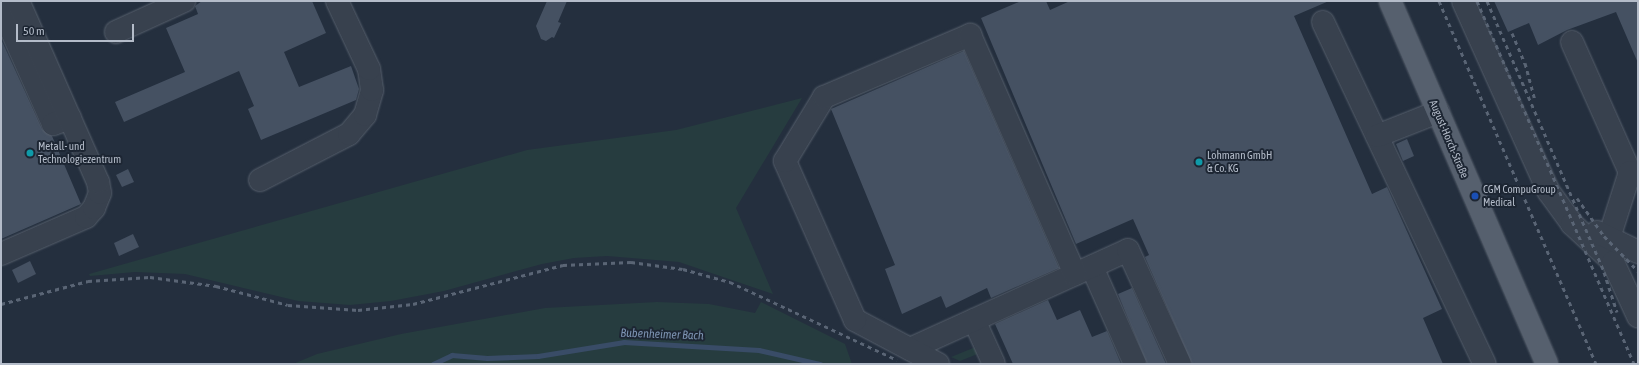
<!DOCTYPE html>
<meta charset="utf-8">
<style>
body{margin:0}
#map{position:relative;width:1639px;height:365px;overflow:hidden;background:#242f3e;font-family:"Asap Condensed",sans-serif}
div>[style]{position:absolute}
[style*='--x']{left:calc(var(--x)*1px);top:calc(var(--y)*1px);width:calc(var(--w)*1px);rotate:calc(var(--a)*1deg)}
.green>*{inset:0;background:#263c3f}
.stream>*{height:4.5px;margin:-2.25px;padding:0 2.25px;transform-origin:2.25px;border-radius:2.25px;background:#394c67}
.building>*{inset:0;background:#455162}
.roads{filter:drop-shadow(0 0 1px #565f6c) drop-shadow(0 0 1px #565f6c)}
.minor>*{height:22px;margin:-11px;padding:0 11px;transform-origin:11px;border-radius:11px;background:#38414e}
.major>*{height:22px;margin:-11px;padding:0 11px;transform-origin:11px;border-radius:11px;background:#56606e}
.rail>*{height:3px;margin-top:-1.5px;transform-origin:0;background:repeating-linear-gradient(90deg,#5a6575 0 4px,transparent 0 8px)}
.dots>*{width:11px;height:11px;translate:-50% -50%;box-sizing:border-box;border:2px solid #1d2633;border-radius:50%}
span{translate:-50% -50%;white-space:nowrap;text-align:center;line-height:1.15;-webkit-text-stroke:4px #1d2633;paint-order:stroke}
.street-label{font-size:11px;color:#b4bcc9}
.poi-label{font-size:11px;color:#b4bcc9}
.left{translate:0 -50%;text-align:left}
.water-label{font-size:12px;color:#7c92b1;font-style:italic}
.frame{position:absolute;inset:0;border:2px solid #b4bcc9;pointer-events:none}
.scale{position:absolute;left:16px;top:24px;width:118px;height:18px;box-sizing:border-box;border:2px solid #b4bcc9;border-top:0;padding-left:5px;font-size:12px;line-height:14px;white-space:nowrap;color:#b4bcc9;-webkit-text-stroke:3px #1d2633;paint-order:stroke}
</style>
<div id="map">
<div class="green">
<i style="clip-path:polygon(802px 98px,736px 208px,773px 294px,679px 262px,607px 256px,574px 258px,542px 264px,444px 291px,391px 301px,350px 305px,298px 301px,185px 274px,135px 272px,90px 276px,89px 274px,527px 150px,676px 130px)"></i>
<i style="clip-path:polygon(657px 302px,709px 304px,755px 313px,761px 302px,845px 344px,852px 364px,293px 364px,317px 354px,401px 334px,545px 308px)"></i>
<i style="clip-path:polygon(978px 346px,980px 353px,960px 361px,951px 357px)"></i>
</div>
<div class="stream">
<i style="--x:433;--y:364;--w:21;--a:-25"></i>
<i style="--x:452;--y:355;--w:35;--a:5"></i>
<i style="--x:487;--y:358;--w:51;--a:-2.2"></i>
<i style="--x:538;--y:356;--w:87;--a:-9.2"></i>
<i style="--x:624;--y:342;--w:135;--a:3.4"></i>
<i style="--x:759;--y:350;--w:63;--a:12.9"></i>
</div>
<div class="building">
<i style="clip-path:polygon(202px 1px,312px 1px,326px 33px,284px 52px,299px 87px,351px 66px,359px 89px,356px 100px,261px 140px,248px 109px,254px 106px,239px 71px,124px 122px,115px 102px,185px 72px,166px 28px,198px 14px,195px 6px)"></i>
<i style="clip-path:polygon(547px 1px,567px 1px,558px 22px,561px 23px,554px 38px,552px 37px,546px 41px,541px 39px,536px 26px)"></i>
<i style="clip-path:polygon(1021px 1px,1046px 1px,1050px 10px,1070px 1px,1329px 1px,1294px 16px,1372px 194px,1387px 187px,1442px 309px,1423px 318px,1443px 364px,1192px 364px,1145px 257px,1149px 255px,1133px 219px,1076px 244px,981px 18px)"></i>
<i style="clip-path:polygon(1494px 1px,1638px 1px,1638px 63px,1616px 12px,1567px 30px,1538px 45px,1529px 23px,1508px 32px)"></i>
<i style="clip-path:polygon(1px 39px,42px 129px,52px 136px,81px 204px,1px 239px)"></i>
<i style="clip-path:polygon(964px 51px,1059px 268px,991px 298px,987px 288px,946px 308px,941px 296px,902px 314px,885px 269px,895px 265px,831px 109px)"></i>
<i style="clip-path:polygon(1407px 139px,1414px 156px,1403px 161px,1396px 144px)"></i>
<i style="clip-path:polygon(128px 169px,134px 182px,122px 187px,116px 175px)"></i>
<i style="clip-path:polygon(133px 234px,139px 247px,119px 256px,114px 243px)"></i>
<i style="clip-path:polygon(30px 261px,36px 274px,18px 283px,12px 270px)"></i>
<i style="clip-path:polygon(1132px 288px,1166px 364px,1147px 364px,1118px 294px)"></i>
<i style="clip-path:polygon(1048px 300px,1057px 320px,1080px 310px,1092px 337px,1107px 331px,1121px 364px,1013px 364px,995px 324px)"></i>
</div>
<div class="roads">
<div class="minor">
<i style="--x:1463;--y:1;--w:209;--a:65.8"></i>
<i style="--x:1549;--y:192;--w:39;--a:54"></i>
<i style="--x:1572;--y:224;--w:56;--a:42.8"></i>
<i style="--x:1613;--y:262;--w:60;--a:65.2"></i>
<i style="--x:1;--y:7;--w:128;--a:66"></i>
<i style="--x:53;--y:124;--w:18;--a:-19"></i>
<i style="--x:1323;--y:22;--w:378;--a:64.7"></i>
<i style="--x:116;--y:32;--w:75;--a:-24.5"></i>
<i style="--x:1572;--y:42;--w:142;--a:66"></i>
<i style="--x:1630;--y:172;--w:69;--a:107.7"></i>
<i style="--x:1377;--y:136;--w:66;--a:-21.5"></i>
<i style="--x:260;--y:180;--w:100;--a:-27.3"></i>
<i style="--x:349;--y:134;--w:25;--a:-50"></i>
<i style="--x:365;--y:115;--w:26;--a:-74"></i>
<i style="--x:372;--y:90;--w:21;--a:-98"></i>
<i style="--x:369;--y:69;--w:75;--a:-115.2"></i>
<i style="--x:1597;--y:232;--w:46;--a:26"></i>
<i style="--x:1;--y:254;--w:93;--a:-23.5"></i>
<i style="--x:86;--y:217;--w:12;--a:-48"></i>
<i style="--x:94;--y:208;--w:16;--a:-68"></i>
<i style="--x:100;--y:193;--w:11;--a:-100"></i>
<i style="--x:98;--y:182;--w:198;--a:-113.8"></i>
<i style="--x:1092;--y:267;--w:106;--a:66.1"></i>
<i style="--x:974;--y:320;--w:48;--a:65.6"></i>
<i style="--x:910;--y:349;--w:239;--a:-24.4"></i>
<i style="--x:1128;--y:250;--w:125;--a:65.5"></i>
<i style="--x:938;--y:364;--w:94;--a:-152.1"></i>
<i style="--x:855;--y:320;--w:174;--a:-113.8"></i>
<i style="--x:785;--y:161;--w:75;--a:-58.6"></i>
<i style="--x:824;--y:97;--w:159;--a:-23"></i>
<i style="--x:970;--y:35;--w:261;--a:66.3"></i>
</div>
<div class="major">
<i style="--x:1390;--y:1;--w:395;--a:66.6"></i>
</div>
</div>
<div class="rail">
<i style="--x:1439;--y:1;--w:395;--a:66.6"></i>
<i style="--x:1477;--y:1;--w:395;--a:66.6"></i>
<i style="--x:1487;--y:1;--w:295;--a:66.6"></i>
<i style="--x:1604;--y:272;--w:42;--a:72"></i>
<i style="--x:1512;--y:33;--w:33;--a:67"></i>
<i style="--x:1525;--y:63;--w:38;--a:75"></i>
<i style="--x:1577;--y:198;--w:47;--a:54.6"></i>
<i style="--x:1604;--y:236;--w:49;--a:45.8"></i>
<i style="--x:1;--y:304;--w:90;--a:-14.8"></i>
<i style="--x:88;--y:281;--w:62;--a:-3.7"></i>
<i style="--x:150;--y:277;--w:67;--a:7.8"></i>
<i style="--x:216;--y:286;--w:74;--a:14.8"></i>
<i style="--x:288;--y:305;--w:70;--a:4.1"></i>
<i style="--x:358;--y:310;--w:55;--a:-6.2"></i>
<i style="--x:413;--y:304;--w:155;--a:-14.6"></i>
<i style="--x:563;--y:265;--w:68;--a:-2.5"></i>
<i style="--x:631;--y:262;--w:52;--a:7.7"></i>
<i style="--x:683;--y:269;--w:49;--a:15.5"></i>
<i style="--x:730;--y:282;--w:184;--a:25"></i>
</div>
<div class="dots">
<i style="left:30px;top:153px;background:#0f9aa8"></i>
<i style="left:1199px;top:162px;background:#0f9aa8"></i>
<i style="left:1475px;top:196px;background:#1a4fb4"></i>
</div>
<div class="street-label">
<span style="left:1449px;top:139px;rotate:67deg">August-Horch-Straße</span>
</div>
<div class="poi-label">
<span class="left" style="left:38px;top:153px">Metall- und<br>Technologiezentrum</span>
<span class="left" style="left:1207px;top:162px">Lohmann GmbH<br>&amp; Co. KG</span>
<span class="left" style="left:1483px;top:196px">CGM CompuGroup<br>Medical</span>
</div>
<div class="water-label">
<span style="left:662px;top:335px;rotate:2deg">Bubenheimer Bach</span>
</div>
<div class="frame"></div>
<div class="scale">50 m</div>
</div>
